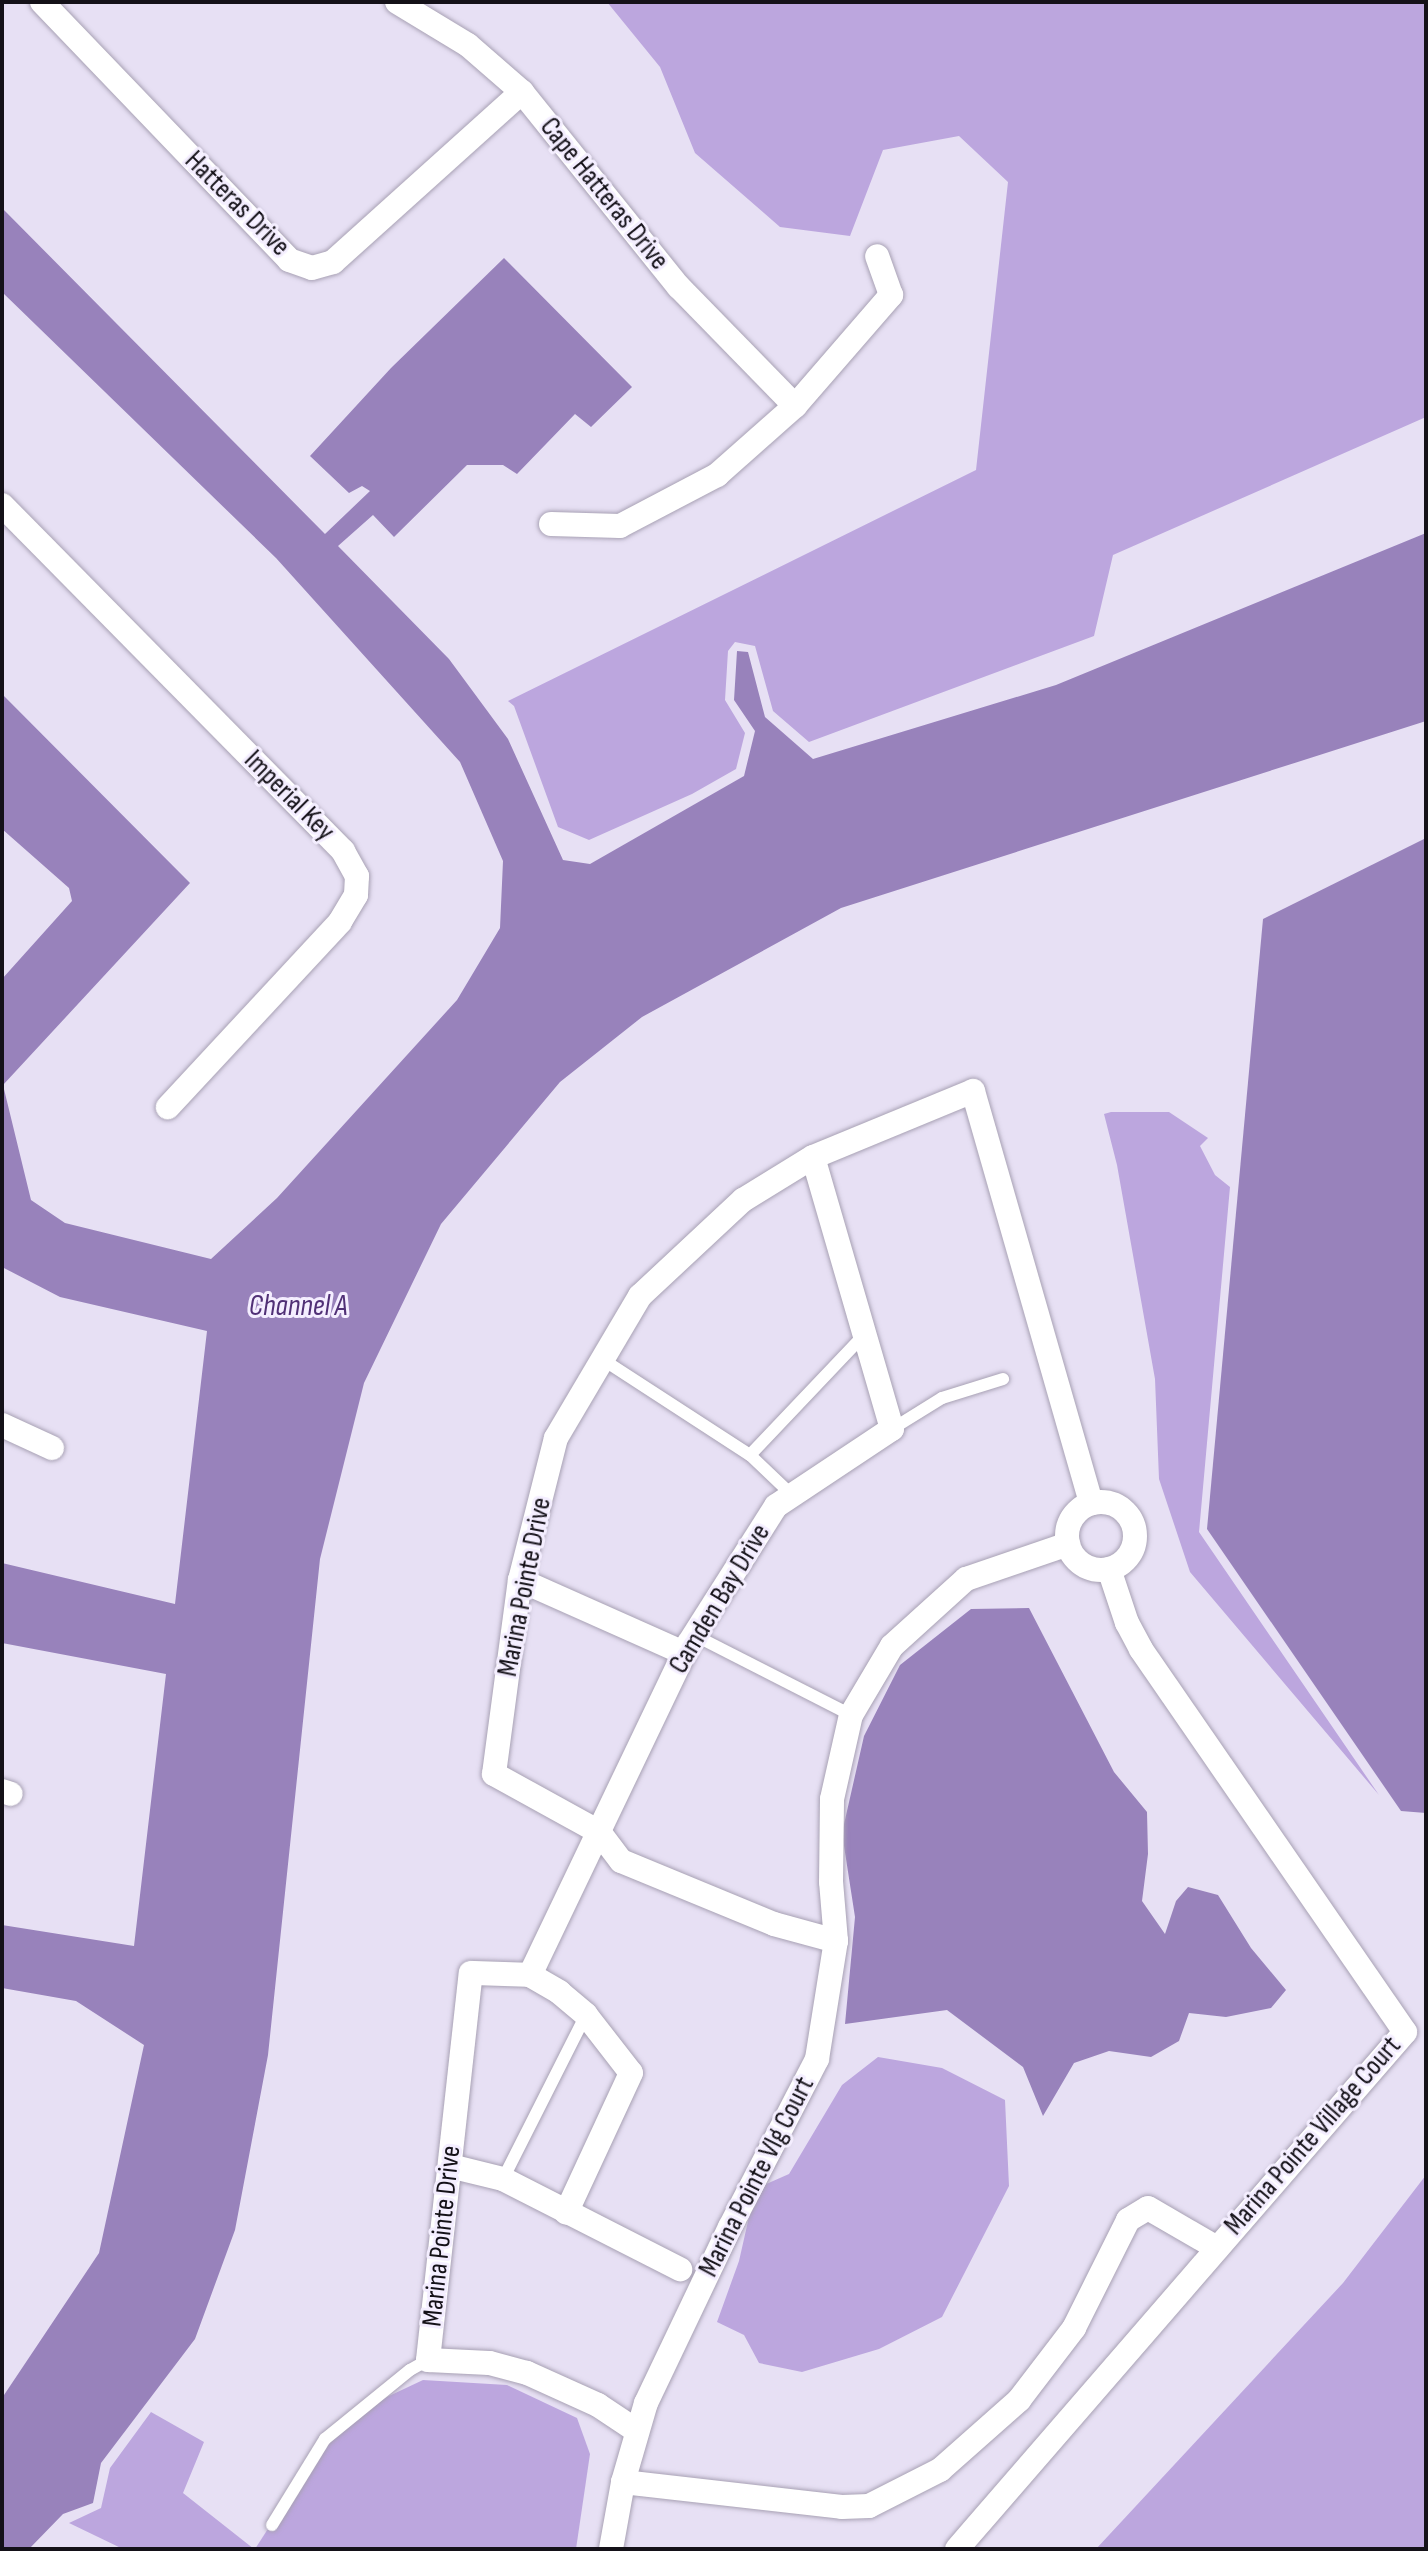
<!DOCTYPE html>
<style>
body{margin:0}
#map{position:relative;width:1428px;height:2551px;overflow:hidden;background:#e7e0f4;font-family:"Sofia Sans Condensed",sans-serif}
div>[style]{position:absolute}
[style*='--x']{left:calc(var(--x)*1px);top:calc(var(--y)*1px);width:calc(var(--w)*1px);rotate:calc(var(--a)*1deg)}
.green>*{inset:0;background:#bca6de}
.water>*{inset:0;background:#9882bb}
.roads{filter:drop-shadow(0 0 2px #a8a1b4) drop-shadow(0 0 2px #a8a1b4)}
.lane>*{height:12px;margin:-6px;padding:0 6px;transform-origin:6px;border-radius:6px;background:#fff}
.street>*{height:24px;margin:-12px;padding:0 12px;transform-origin:12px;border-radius:12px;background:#fff}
.street>.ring{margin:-12px;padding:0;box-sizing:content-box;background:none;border:24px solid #fff;border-radius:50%}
span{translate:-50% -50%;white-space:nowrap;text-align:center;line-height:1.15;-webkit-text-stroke:6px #f4eeff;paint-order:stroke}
.street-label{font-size:28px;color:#141118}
.water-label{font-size:30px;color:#503076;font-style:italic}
.frame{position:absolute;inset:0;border:4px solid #141118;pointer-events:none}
</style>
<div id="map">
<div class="green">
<i style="clip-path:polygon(607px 2px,1426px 2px,1426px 417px,1113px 555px,1094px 636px,809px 742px,773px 711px,755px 646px,735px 642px,728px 651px,725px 700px,745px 733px,736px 769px,692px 794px,589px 840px,558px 827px,514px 706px,508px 701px,976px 470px,1008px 182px,959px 136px,883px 150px,850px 236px,780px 227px,695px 153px,660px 67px)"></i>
<i style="clip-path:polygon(1111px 1112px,1169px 1112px,1208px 1138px,1200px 1146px,1215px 1175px,1230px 1187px,1199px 1532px,1379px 1795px,1190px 1572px,1159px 1479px,1155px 1379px,1117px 1165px,1104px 1114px)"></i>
<i style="clip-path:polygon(878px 2057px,942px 2068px,1005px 2100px,1009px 2186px,942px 2317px,879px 2349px,802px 2372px,759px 2363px,744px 2335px,717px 2322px,739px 2261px,751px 2208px,764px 2185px,789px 2174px,842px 2085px)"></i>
<i style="clip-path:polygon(1426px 2175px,1426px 2549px,1096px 2549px,1343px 2283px)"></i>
<i style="clip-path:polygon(423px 2380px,507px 2385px,577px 2418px,590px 2454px,576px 2549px,255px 2549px,338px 2420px)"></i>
<i style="clip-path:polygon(151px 2412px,204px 2442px,183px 2493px,254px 2549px,123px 2549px,69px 2523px,101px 2508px,110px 2468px)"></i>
</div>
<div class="water">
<i style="clip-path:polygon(2px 208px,325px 534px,370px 491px,362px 486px,349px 493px,310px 456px,391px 368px,504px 258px,632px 387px,591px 427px,575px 414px,517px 474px,503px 465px,467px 465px,394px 537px,373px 515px,338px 546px,449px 659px,508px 739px,563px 860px,590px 864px,744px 776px,755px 731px,734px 700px,737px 651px,748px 652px,765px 717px,813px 759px,1056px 685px,1426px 533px,1426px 721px,841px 908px,642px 1017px,560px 1082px,441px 1224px,364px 1383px,320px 1559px,268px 2055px,235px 2230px,195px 2339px,101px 2463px,93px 2503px,63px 2514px,29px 2549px,2px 2549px,2px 2398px,99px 2253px,144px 2045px,76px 2001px,2px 1988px,2px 1925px,134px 1946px,166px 1674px,2px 1643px,2px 1563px,175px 1604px,207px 1331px,60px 1297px,2px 1267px,2px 979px,72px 901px,69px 888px,2px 829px,2px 694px,190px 883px,3px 1085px,31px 1200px,65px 1223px,211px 1259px,277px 1198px,457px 1000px,500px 928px,503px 861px,460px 762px,276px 558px,2px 292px)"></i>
<i style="clip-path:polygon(1426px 838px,1426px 1813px,1401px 1811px,1207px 1529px,1263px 919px)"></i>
<i style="clip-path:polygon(1029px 1608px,1114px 1772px,1147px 1812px,1148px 1854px,1142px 1901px,1165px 1934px,1176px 1901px,1188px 1887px,1218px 1895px,1251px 1948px,1286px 1990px,1271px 2008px,1226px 2017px,1189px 2013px,1179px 2041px,1151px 2057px,1109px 2051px,1074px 2063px,1043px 2116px,1023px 2067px,947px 2010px,845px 2024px,855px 1917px,842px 1833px,864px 1736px,900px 1665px,971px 1609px)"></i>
</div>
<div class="roads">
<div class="lane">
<i style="--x:602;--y:1359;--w:176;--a:33"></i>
<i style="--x:892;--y:1429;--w:59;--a:-31.8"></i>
<i style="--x:942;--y:1398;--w:64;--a:-17.3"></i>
<i style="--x:792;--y:1495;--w:58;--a:-136.4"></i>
<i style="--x:750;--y:1455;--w:166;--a:-46.5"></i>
<i style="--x:694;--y:1635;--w:176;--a:27"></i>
<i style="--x:503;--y:2179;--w:184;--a:-63.2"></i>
<i style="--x:272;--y:2525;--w:101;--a:-58.4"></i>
<i style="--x:325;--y:2439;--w:109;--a:-39.1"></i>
<i style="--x:410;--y:2370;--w:21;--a:-29"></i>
</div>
<div class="street">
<i style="--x:42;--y:2;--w:357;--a:46.2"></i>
<i style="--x:289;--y:260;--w:24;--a:19"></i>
<i style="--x:312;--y:268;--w:22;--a:-16"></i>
<i style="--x:333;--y:262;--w:254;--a:-42"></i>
<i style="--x:397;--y:2;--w:83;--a:31.2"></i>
<i style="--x:468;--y:45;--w:72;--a:41"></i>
<i style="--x:522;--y:92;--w:250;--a:51.2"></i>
<i style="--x:679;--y:287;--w:166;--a:45.7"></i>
<i style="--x:2;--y:505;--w:486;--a:45.4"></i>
<i style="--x:343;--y:851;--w:29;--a:61"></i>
<i style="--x:357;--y:876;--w:19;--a:93"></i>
<i style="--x:356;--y:895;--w:31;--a:121"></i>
<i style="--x:340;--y:922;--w:253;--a:132.9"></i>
<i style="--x:551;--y:524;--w:69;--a:1.7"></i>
<i style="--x:620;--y:526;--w:110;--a:-27.7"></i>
<i style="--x:717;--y:475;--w:104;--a:-41.5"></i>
<i style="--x:795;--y:406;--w:147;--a:-49.1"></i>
<i style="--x:891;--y:295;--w:41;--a:-109.7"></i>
<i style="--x:2;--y:1425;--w:55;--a:24.7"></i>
<i class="ring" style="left:1067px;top:1502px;width:44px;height:44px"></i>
<i style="--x:520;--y:1580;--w:180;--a:24"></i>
<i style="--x:2;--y:1791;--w:9;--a:18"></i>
<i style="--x:836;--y:1941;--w:64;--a:-164.7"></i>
<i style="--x:774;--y:1924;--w:165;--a:-157.6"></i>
<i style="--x:621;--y:1861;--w:36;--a:-127"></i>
<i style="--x:599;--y:1832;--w:120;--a:-151.1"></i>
<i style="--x:494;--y:1774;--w:196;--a:-82.4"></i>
<i style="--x:520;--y:1580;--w:146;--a:-75.8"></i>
<i style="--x:556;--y:1438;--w:165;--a:-59.4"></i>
<i style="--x:640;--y:1296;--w:141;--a:-43"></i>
<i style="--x:743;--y:1200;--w:82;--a:-31.6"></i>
<i style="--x:813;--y:1157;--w:173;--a:-22.4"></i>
<i style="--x:973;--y:1091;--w:429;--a:74"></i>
<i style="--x:530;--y:1975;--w:34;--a:30"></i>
<i style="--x:559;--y:1992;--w:35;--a:40"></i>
<i style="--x:586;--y:2015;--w:73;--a:52.2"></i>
<i style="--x:631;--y:2073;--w:154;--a:114.9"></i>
<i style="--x:450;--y:2166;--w:55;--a:13.8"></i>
<i style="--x:503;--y:2179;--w:199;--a:27"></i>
<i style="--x:637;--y:2431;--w:47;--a:-146.3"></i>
<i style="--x:598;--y:2405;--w:78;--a:-155.7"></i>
<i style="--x:527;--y:2373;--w:39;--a:-165"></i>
<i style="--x:489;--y:2363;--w:61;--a:-177.2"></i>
<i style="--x:428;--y:2360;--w:389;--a:-83.7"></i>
<i style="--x:471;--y:1973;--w:59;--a:1.9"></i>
<i style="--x:530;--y:1975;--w:368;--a:-64.4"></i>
<i style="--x:689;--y:1643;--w:162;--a:-57.6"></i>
<i style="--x:776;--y:1506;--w:139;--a:-33.6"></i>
<i style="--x:892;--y:1429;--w:283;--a:-106.2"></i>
<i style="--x:623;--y:2482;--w:220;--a:6.5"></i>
<i style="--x:842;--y:2507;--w:27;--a:-2"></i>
<i style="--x:869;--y:2506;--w:80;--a:-26.9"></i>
<i style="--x:940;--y:2470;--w:106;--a:-41.5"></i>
<i style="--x:1019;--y:2400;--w:91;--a:-52.6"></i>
<i style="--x:1074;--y:2328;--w:121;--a:-63.4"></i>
<i style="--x:1128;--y:2220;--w:23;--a:-31"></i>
<i style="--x:1148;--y:2208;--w:80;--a:30.1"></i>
<i style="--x:611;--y:2549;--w:68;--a:-79.8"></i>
<i style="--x:623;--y:2482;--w:82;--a:-73.8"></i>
<i style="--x:646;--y:2403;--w:195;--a:-64.5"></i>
<i style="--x:730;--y:2227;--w:189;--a:-62.6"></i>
<i style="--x:817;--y:2059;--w:120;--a:-80.9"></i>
<i style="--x:836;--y:1941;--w:59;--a:-94.8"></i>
<i style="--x:831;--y:1882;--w:83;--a:-89.3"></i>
<i style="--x:832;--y:1799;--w:86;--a:-77.3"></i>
<i style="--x:851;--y:1715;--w:80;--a:-59.3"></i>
<i style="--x:892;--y:1646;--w:100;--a:-42.2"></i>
<i style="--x:966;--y:1579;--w:108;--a:-18.9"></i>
<i style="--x:957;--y:2549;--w:684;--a:-49.09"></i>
<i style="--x:1405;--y:2032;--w:465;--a:-124.6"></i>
<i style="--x:1141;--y:1649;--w:30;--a:-118"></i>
<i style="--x:1127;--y:1623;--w:57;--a:-108.4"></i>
</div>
</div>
<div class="street-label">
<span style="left:604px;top:194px;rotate:51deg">Cape Hatteras Drive</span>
<span style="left:237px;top:204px;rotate:45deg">Hatteras Drive</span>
<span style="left:289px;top:796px;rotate:45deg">Imperial Key</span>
<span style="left:525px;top:1587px;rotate:-79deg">Marina Pointe Drive</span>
<span style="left:720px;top:1599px;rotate:-59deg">Camden Bay Drive</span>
<span style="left:1313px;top:2136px;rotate:-49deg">Marina Pointe Village Court</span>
<span style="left:757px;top:2177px;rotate:-63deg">Marina Pointe Vlg Court</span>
<span style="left:442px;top:2236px;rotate:-84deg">Marina Pointe Drive</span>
</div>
<div class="water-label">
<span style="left:298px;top:1306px">Channel A</span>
</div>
<div class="frame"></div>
</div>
